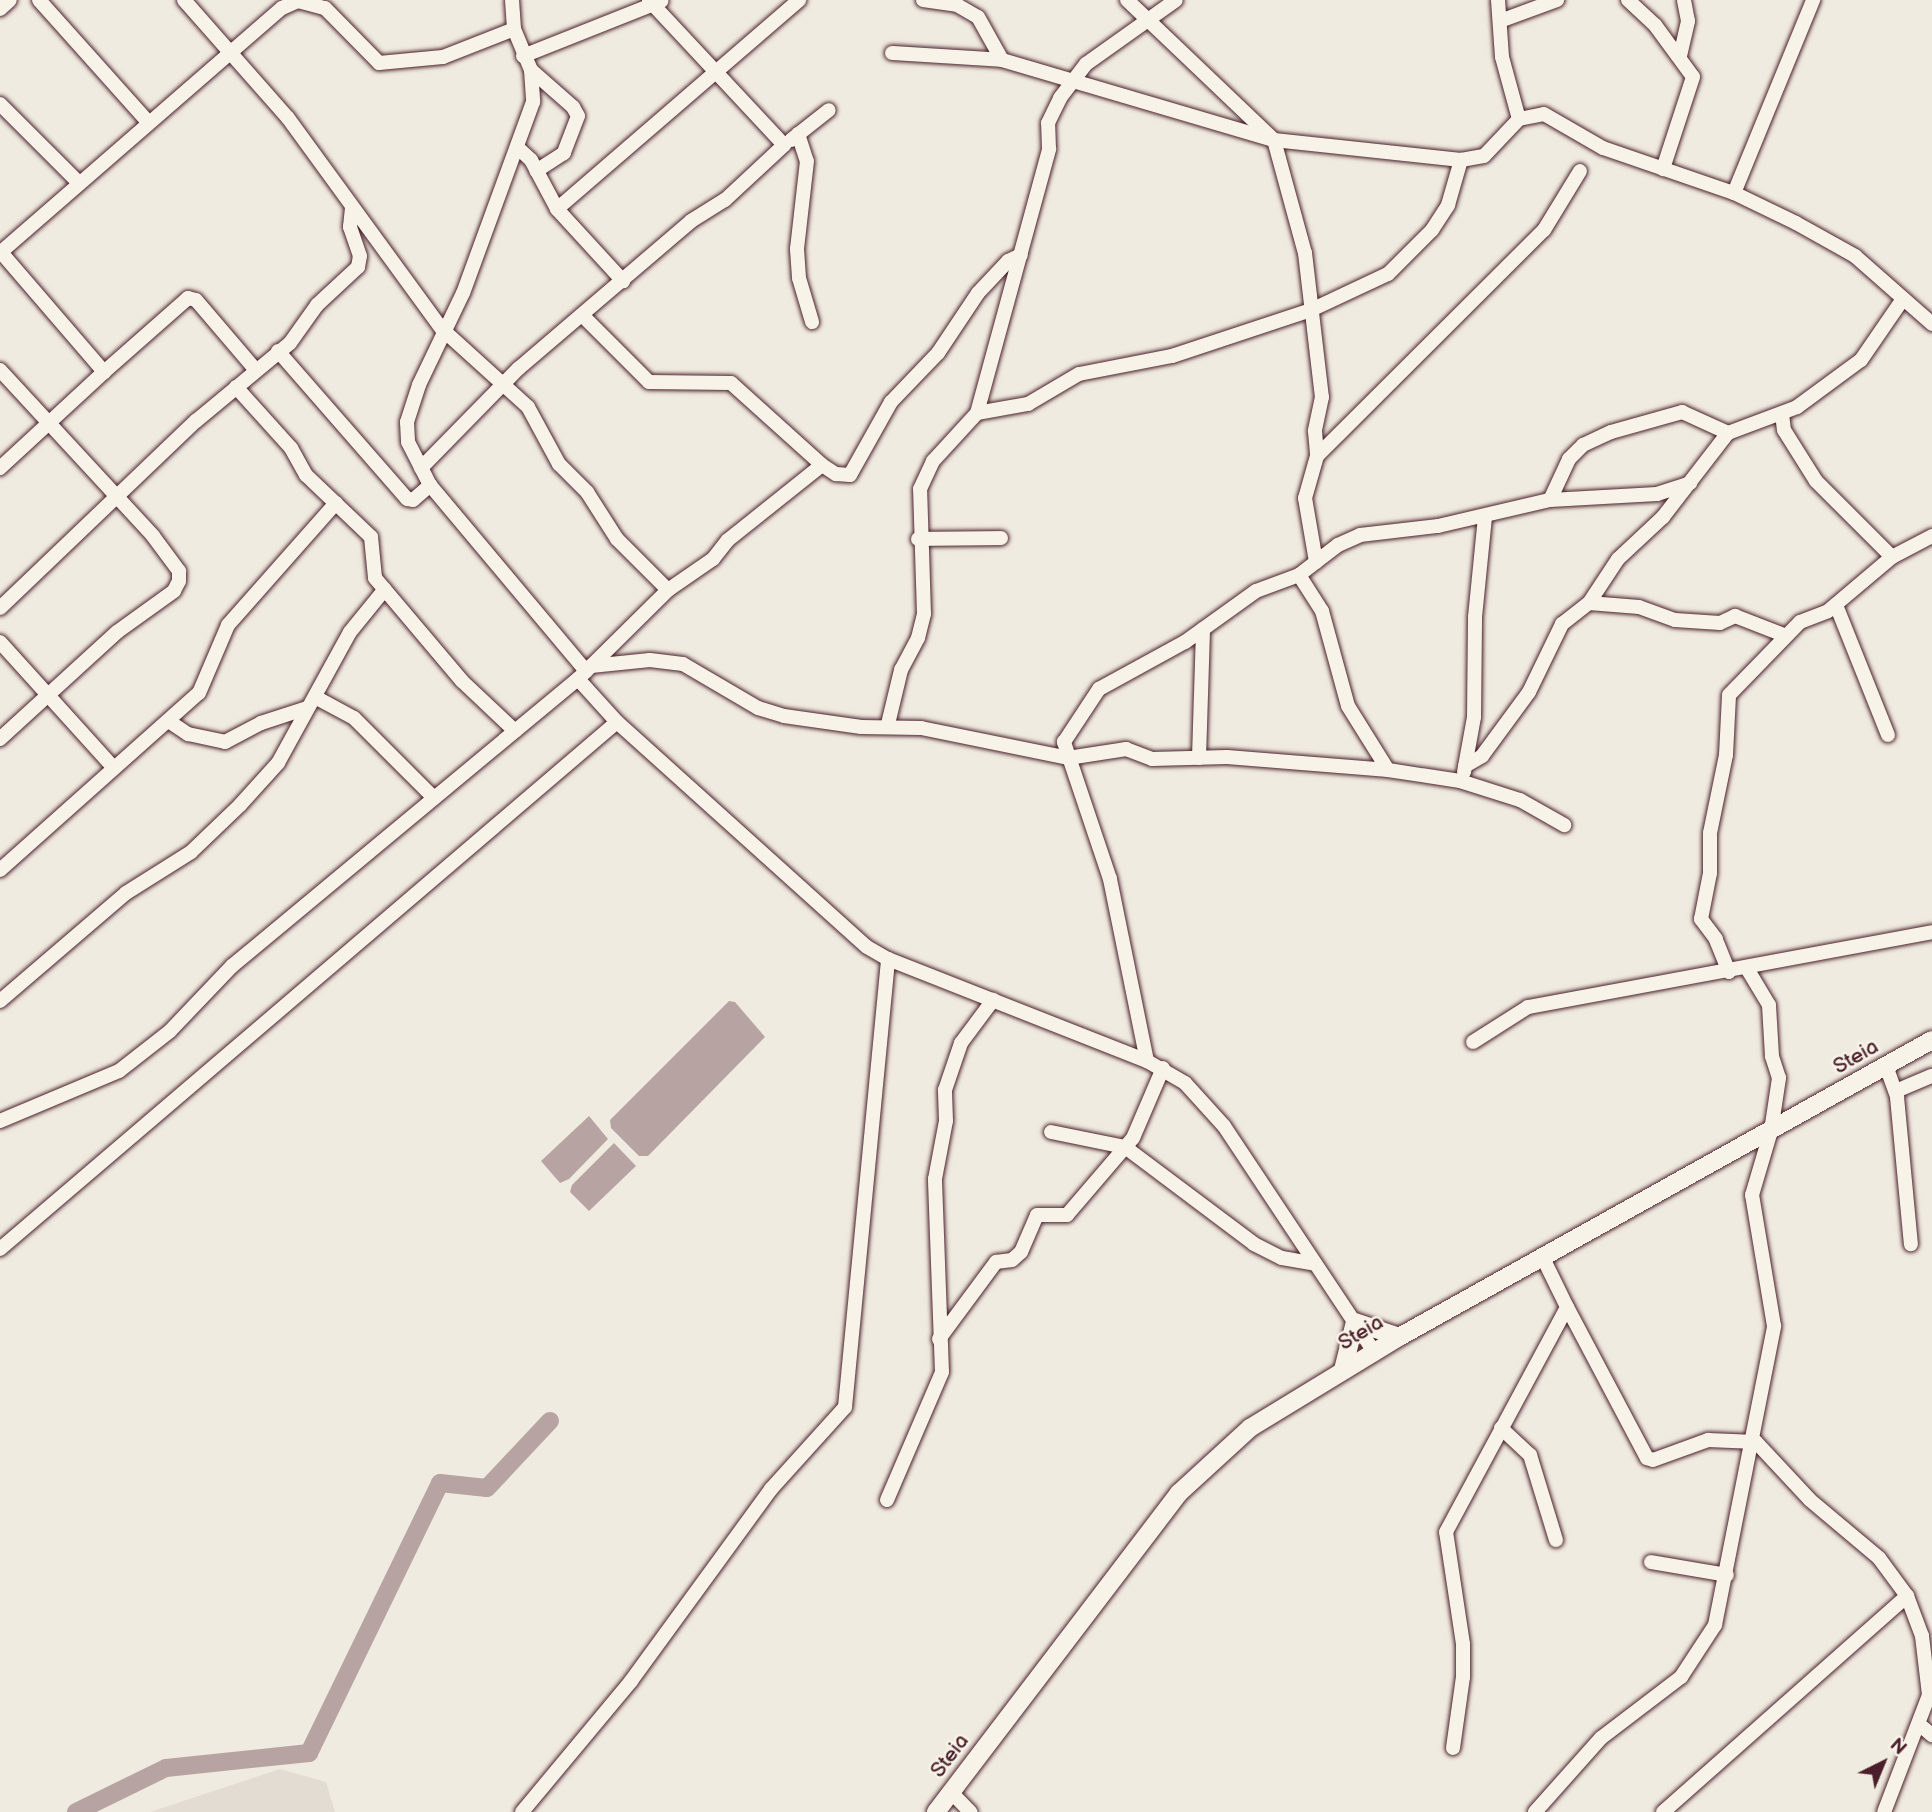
<!DOCTYPE html>
<style>
body{margin:0}
#map{position:relative;width:1932px;height:1812px;overflow:hidden;background:#f0ebe0;font-family:"Balsamiq Sans",sans-serif}
div>[style]{position:absolute}
[style*='--x']{left:calc(var(--x)*1px);top:calc(var(--y)*1px);width:calc(var(--w)*1px);rotate:calc(var(--a)*1deg)}
.built>*{inset:0;background:#e3dcd2}
.water>*{inset:0;background:#b7a4a2}
.river>*{height:18px;margin:-9px;padding:0 9px;transform-origin:9px;border-radius:9px;background:#b7a4a2}
.roads{filter:drop-shadow(0 0 2px #4a1f2b) drop-shadow(0 0 2px #4a1f2b)}
.minor>*{height:14px;margin:-7px;padding:0 7px;transform-origin:7px;border-radius:7px;background:#f7f3e8}
.major>*{height:18px;margin:-9px;padding:0 9px;transform-origin:9px;border-radius:9px;background:#f7f3e8}
span{translate:-50% -50%;white-space:nowrap;text-align:center;line-height:1.15;-webkit-text-stroke:5px #f7f3e8;paint-order:stroke}
.street-label{font-size:21px;color:#4a1f2b}
.north{position:absolute;left:1848px;top:1728px;width:70px;height:70px;-webkit-text-stroke:5px #f7f3e8;paint-order:stroke;rotate:43deg;font-size:19px;font-weight:700;line-height:28px;text-align:center;color:#4a1f2b}
.north::after{content:'';display:block;margin:auto;width:24px;height:32px;background:#4a1f2b;clip-path:polygon(50% 0,100% 100%,50% 72%,0 100%)}
</style>
<div id="map">
<div class="built">
<i style="clip-path:polygon(280px 1769px,326px 1782px,335px 1812px,150px 1812px)"></i>
</div>
<div class="water">
<i style="clip-path:polygon(729px 1001px,735px 1002px,765px 1037px,648px 1156px,639px 1156px,611px 1128px,610px 1120px)"></i>
<i style="clip-path:polygon(589px 1116px,608px 1139px,569px 1179px,560px 1183px,541px 1161px)"></i>
<i style="clip-path:polygon(614px 1143px,636px 1166px,589px 1211px,570px 1192px,572px 1185px)"></i>
</div>
<div class="river">
<i style="--x:76;--y:1812;--w:100;--a:-26.1"></i>
<i style="--x:166;--y:1768;--w:144;--a:-6"></i>
<i style="--x:309;--y:1753;--w:300;--a:-64.1"></i>
<i style="--x:440;--y:1483;--w:47;--a:6.1"></i>
<i style="--x:487;--y:1488;--w:92;--a:-46.8"></i>
</div>
<div class="roads">
<div class="minor">
<i style="--x:39;--y:0;--w:162;--a:48.2"></i>
<i style="--x:184;--y:0;--w:157;--a:48.6"></i>
<i style="--x:288;--y:118;--w:261;--a:53.9"></i>
<i style="--x:442;--y:329;--w:116;--a:42.2"></i>
<i style="--x:528;--y:407;--w:65;--a:61.5"></i>
<i style="--x:559;--y:464;--w:40;--a:45"></i>
<i style="--x:587;--y:492;--w:56;--a:57.4"></i>
<i style="--x:617;--y:539;--w:72;--a:45"></i>
<i style="--x:512;--y:0;--w:29;--a:86"></i>
<i style="--x:514;--y:29;--w:44;--a:67.5"></i>
<i style="--x:531;--y:70;--w:32;--a:86"></i>
<i style="--x:533;--y:102;--w:203;--a:110.1"></i>
<i style="--x:463;--y:293;--w:102;--a:115.6"></i>
<i style="--x:419;--y:385;--w:39;--a:108"></i>
<i style="--x:407;--y:422;--w:20;--a:87"></i>
<i style="--x:408;--y:442;--w:48;--a:62.9"></i>
<i style="--x:430;--y:485;--w:243;--a:50"></i>
<i style="--x:923;--y:0;--w:34;--a:8"></i>
<i style="--x:957;--y:5;--w:24;--a:30"></i>
<i style="--x:978;--y:17;--w:49;--a:60.8"></i>
<i style="--x:1002;--y:60;--w:284;--a:16.4"></i>
<i style="--x:1274;--y:140;--w:188;--a:6.1"></i>
<i style="--x:1461;--y:160;--w:23;--a:-10"></i>
<i style="--x:1484;--y:156;--w:51;--a:-46.6"></i>
<i style="--x:1519;--y:119;--w:25;--a:-11"></i>
<i style="--x:1544;--y:114;--w:68;--a:30"></i>
<i style="--x:1603;--y:148;--w:139;--a:19"></i>
<i style="--x:1734;--y:193;--w:69;--a:25.8"></i>
<i style="--x:1796;--y:223;--w:68;--a:29.2"></i>
<i style="--x:1855;--y:256;--w:103;--a:41.4"></i>
<i style="--x:1127;--y:0;--w:203;--a:43.6"></i>
<i style="--x:1274;--y:140;--w:117;--a:74.7"></i>
<i style="--x:1305;--y:253;--w:145;--a:83.3"></i>
<i style="--x:1322;--y:397;--w:35;--a:102"></i>
<i style="--x:1315;--y:431;--w:25;--a:85"></i>
<i style="--x:1317;--y:456;--w:44;--a:105.9"></i>
<i style="--x:1305;--y:498;--w:65;--a:80.2"></i>
<i style="--x:1498;--y:0;--w:57;--a:86"></i>
<i style="--x:1502;--y:57;--w:64;--a:74.7"></i>
<i style="--x:1628;--y:0;--w:37;--a:43"></i>
<i style="--x:1655;--y:25;--w:64;--a:53.8"></i>
<i style="--x:1693;--y:77;--w:97;--a:108.1"></i>
<i style="--x:0;--y:9;--w:13;--a:-42"></i>
<i style="--x:1500;--y:21;--w:61;--a:-20.2"></i>
<i style="--x:892;--y:53;--w:110;--a:3.6"></i>
<i style="--x:523;--y:56;--w:149;--a:-21.7"></i>
<i style="--x:1680;--y:56;--w:36;--a:-77"></i>
<i style="--x:1688;--y:21;--w:21;--a:-101"></i>
<i style="--x:531;--y:70;--w:56;--a:41.4"></i>
<i style="--x:573;--y:107;--w:10;--a:61"></i>
<i style="--x:578;--y:116;--w:40;--a:111"></i>
<i style="--x:564;--y:153;--w:33;--a:147"></i>
<i style="--x:0;--y:104;--w:110;--a:45"></i>
<i style="--x:798;--y:134;--w:28;--a:72"></i>
<i style="--x:807;--y:161;--w:89;--a:96.5"></i>
<i style="--x:797;--y:249;--w:29;--a:86"></i>
<i style="--x:799;--y:278;--w:46;--a:73.5"></i>
<i style="--x:791;--y:140;--w:48;--a:-38.3"></i>
<i style="--x:517;--y:147;--w:19;--a:43"></i>
<i style="--x:531;--y:160;--w:55;--a:62"></i>
<i style="--x:557;--y:209;--w:98;--a:47.5"></i>
<i style="--x:1734;--y:193;--w:209;--a:-67.7"></i>
<i style="--x:557;--y:209;--w:320;--a:-40.8"></i>
<i style="--x:0;--y:251;--w:160;--a:49.3"></i>
<i style="--x:104;--y:372;--w:142;--a:137.3"></i>
<i style="--x:1;--y:252;--w:372;--a:-41"></i>
<i style="--x:282;--y:8;--w:17;--a:-24"></i>
<i style="--x:298;--y:1;--w:28;--a:15"></i>
<i style="--x:325;--y:8;--w:77;--a:45.5"></i>
<i style="--x:379;--y:63;--w:64;--a:-5.4"></i>
<i style="--x:443;--y:57;--w:76;--a:-21.5"></i>
<i style="--x:583;--y:316;--w:93;--a:45"></i>
<i style="--x:649;--y:382;--w:82;--a:0.7"></i>
<i style="--x:731;--y:383;--w:122;--a:42"></i>
<i style="--x:822;--y:465;--w:17;--a:33"></i>
<i style="--x:836;--y:474;--w:14;--a:4"></i>
<i style="--x:850;--y:475;--w:84;--a:-60.7"></i>
<i style="--x:891;--y:402;--w:68;--a:-46.2"></i>
<i style="--x:938;--y:353;--w:72;--a:-56.3"></i>
<i style="--x:978;--y:293;--w:44;--a:-46.8"></i>
<i style="--x:1008;--y:261;--w:14;--a:-25"></i>
<i style="--x:278;--y:351;--w:196;--a:48.9"></i>
<i style="--x:407;--y:499;--w:6;--a:9"></i>
<i style="--x:413;--y:500;--w:23;--a:-41"></i>
<i style="--x:0;--y:370;--w:226;--a:47.3"></i>
<i style="--x:153;--y:536;--w:44;--a:53.4"></i>
<i style="--x:179;--y:571;--w:10;--a:90"></i>
<i style="--x:179;--y:581;--w:11;--a:117"></i>
<i style="--x:174;--y:591;--w:70;--a:144.3"></i>
<i style="--x:117;--y:632;--w:159;--a:137.6"></i>
<i style="--x:104;--y:372;--w:112;--a:-41.4"></i>
<i style="--x:188;--y:298;--w:8;--a:14"></i>
<i style="--x:196;--y:300;--w:91;--a:49.5"></i>
<i style="--x:236;--y:387;--w:82;--a:48"></i>
<i style="--x:291;--y:448;--w:31;--a:61"></i>
<i style="--x:306;--y:475;--w:90;--a:43.6"></i>
<i style="--x:371;--y:537;--w:41;--a:84.4"></i>
<i style="--x:375;--y:578;--w:135;--a:49.8"></i>
<i style="--x:462;--y:681;--w:73;--a:43.3"></i>
<i style="--x:977;--y:413;--w:52;--a:-10"></i>
<i style="--x:1028;--y:404;--w:59;--a:-30.5"></i>
<i style="--x:1079;--y:374;--w:95;--a:-11"></i>
<i style="--x:1172;--y:356;--w:146;--a:-18.3"></i>
<i style="--x:1311;--y:310;--w:85;--a:-25.1"></i>
<i style="--x:1388;--y:274;--w:62;--a:-45"></i>
<i style="--x:1432;--y:230;--w:30;--a:-57"></i>
<i style="--x:1448;--y:205;--w:47;--a:-73.9"></i>
<i style="--x:1782;--y:414;--w:16;--a:83"></i>
<i style="--x:1784;--y:430;--w:60;--a:57.9"></i>
<i style="--x:1816;--y:481;--w:107;--a:45"></i>
<i style="--x:1317;--y:456;--w:320;--a:-44.9"></i>
<i style="--x:1544;--y:230;--w:69;--a:-58.6"></i>
<i style="--x:421;--y:468;--w:139;--a:-45.6"></i>
<i style="--x:518;--y:369;--w:228;--a:-40.5"></i>
<i style="--x:691;--y:221;--w:40;--a:-32"></i>
<i style="--x:725;--y:200;--w:81;--a:-43"></i>
<i style="--x:784;--y:145;--w:198;--a:-133"></i>
<i style="--x:1550;--y:500;--w:45;--a:-65.1"></i>
<i style="--x:1569;--y:459;--w:20;--a:-45"></i>
<i style="--x:1583;--y:445;--w:31;--a:-25"></i>
<i style="--x:1611;--y:432;--w:74;--a:-15.7"></i>
<i style="--x:1682;--y:412;--w:51;--a:24.5"></i>
<i style="--x:1728;--y:433;--w:74;--a:-20.6"></i>
<i style="--x:1797;--y:407;--w:79;--a:-36.3"></i>
<i style="--x:1861;--y:360;--w:74;--a:-55.5"></i>
<i style="--x:918;--y:539;--w:83;--a:-0.7"></i>
<i style="--x:1299;--y:575;--w:43;--a:57.4"></i>
<i style="--x:1322;--y:611;--w:98;--a:74.7"></i>
<i style="--x:1348;--y:706;--w:75;--a:58"></i>
<i style="--x:1589;--y:603;--w:50;--a:4.6"></i>
<i style="--x:1639;--y:607;--w:38;--a:20"></i>
<i style="--x:1675;--y:620;--w:45;--a:3.8"></i>
<i style="--x:1720;--y:623;--w:17;--a:-25"></i>
<i style="--x:1735;--y:616;--w:53;--a:21.2"></i>
<i style="--x:1836;--y:605;--w:140;--a:68.2"></i>
<i style="--x:0;--y:608;--w:271;--a:-43.7"></i>
<i style="--x:196;--y:421;--w:122;--a:-39.7"></i>
<i style="--x:290;--y:343;--w:47;--a:-54.6"></i>
<i style="--x:317;--y:305;--w:56;--a:-42.8"></i>
<i style="--x:358;--y:267;--w:11;--a:-80"></i>
<i style="--x:360;--y:256;--w:31;--a:-109"></i>
<i style="--x:350;--y:227;--w:18;--a:-84"></i>
<i style="--x:0;--y:642;--w:167;--a:47.9"></i>
<i style="--x:591;--y:666;--w:59;--a:-5.8"></i>
<i style="--x:650;--y:660;--w:33;--a:7"></i>
<i style="--x:683;--y:664;--w:87;--a:30.4"></i>
<i style="--x:758;--y:708;--w:27;--a:17"></i>
<i style="--x:784;--y:716;--w:78;--a:8.1"></i>
<i style="--x:861;--y:727;--w:60;--a:1"></i>
<i style="--x:921;--y:728;--w:150;--a:11.5"></i>
<i style="--x:1068;--y:758;--w:59;--a:-8.8"></i>
<i style="--x:1126;--y:749;--w:28;--a:21"></i>
<i style="--x:1152;--y:759;--w:75;--a:-1.5"></i>
<i style="--x:1227;--y:757;--w:162;--a:4.6"></i>
<i style="--x:1388;--y:770;--w:73;--a:8.7"></i>
<i style="--x:1460;--y:781;--w:63;--a:17.6"></i>
<i style="--x:1520;--y:800;--w:51;--a:29.6"></i>
<i style="--x:578;--y:679;--w:58;--a:47.8"></i>
<i style="--x:617;--y:722;--w:336;--a:42"></i>
<i style="--x:867;--y:947;--w:24;--a:30"></i>
<i style="--x:888;--y:959;--w:278;--a:21.5"></i>
<i style="--x:1147;--y:1061;--w:44;--a:30.1"></i>
<i style="--x:1185;--y:1083;--w:58;--a:47.8"></i>
<i style="--x:1224;--y:1126;--w:271;--a:56.4"></i>
<i style="--x:315;--y:697;--w:44;--a:28.3"></i>
<i style="--x:354;--y:718;--w:113;--a:45"></i>
<i style="--x:170;--y:722;--w:22;--a:34"></i>
<i style="--x:188;--y:734;--w:38;--a:12"></i>
<i style="--x:225;--y:742;--w:41;--a:-27.8"></i>
<i style="--x:261;--y:723;--w:48;--a:-18.1"></i>
<i style="--x:888;--y:724;--w:56;--a:-76.5"></i>
<i style="--x:901;--y:670;--w:36;--a:-62"></i>
<i style="--x:918;--y:638;--w:25;--a:-76"></i>
<i style="--x:924;--y:614;--w:125;--a:-91.8"></i>
<i style="--x:920;--y:489;--w:31;--a:-65"></i>
<i style="--x:933;--y:461;--w:65;--a:-47.5"></i>
<i style="--x:977;--y:413;--w:274;--a:-74.7"></i>
<i style="--x:1049;--y:149;--w:26;--a:-92"></i>
<i style="--x:1048;--y:123;--w:28;--a:-64"></i>
<i style="--x:1060;--y:98;--w:43;--a:-52.6"></i>
<i style="--x:1086;--y:64;--w:110;--a:-35.4"></i>
<i style="--x:1199;--y:758;--w:129;--a:-88.2"></i>
<i style="--x:1465;--y:766;--w:20;--a:-30"></i>
<i style="--x:1482;--y:756;--w:79;--a:-53.7"></i>
<i style="--x:1529;--y:692;--w:76;--a:-64.1"></i>
<i style="--x:1562;--y:624;--w:34;--a:-38"></i>
<i style="--x:1589;--y:603;--w:53;--a:-56.6"></i>
<i style="--x:1618;--y:559;--w:62;--a:-43"></i>
<i style="--x:1663;--y:517;--w:106;--a:-52.3"></i>
<i style="--x:1464;--y:772;--w:56;--a:-79.7"></i>
<i style="--x:1474;--y:717;--w:100;--a:-89.4"></i>
<i style="--x:1475;--y:617;--w:101;--a:-84.3"></i>
<i style="--x:0;--y:870;--w:266;--a:-41.7"></i>
<i style="--x:199;--y:693;--w:74;--a:-66.9"></i>
<i style="--x:228;--y:625;--w:163;--a:-48.5"></i>
<i style="--x:1729;--y:972;--w:35;--a:-112"></i>
<i style="--x:1716;--y:939;--w:25;--a:-127"></i>
<i style="--x:1701;--y:919;--w:47;--a:-78.9"></i>
<i style="--x:1710;--y:873;--w:40;--a:-90"></i>
<i style="--x:1710;--y:833;--w:80;--a:-78.4"></i>
<i style="--x:1726;--y:755;--w:60;--a:-87.1"></i>
<i style="--x:1729;--y:695;--w:102;--a:-45.8"></i>
<i style="--x:1800;--y:622;--w:30;--a:-21"></i>
<i style="--x:1828;--y:611;--w:84;--a:-40.2"></i>
<i style="--x:1892;--y:557;--w:45;--a:-27.7"></i>
<i style="--x:0;--y:1001;--w:166;--a:-40.6"></i>
<i style="--x:126;--y:893;--w:77;--a:-32.2"></i>
<i style="--x:191;--y:852;--w:68;--a:-43.8"></i>
<i style="--x:240;--y:805;--w:57;--a:-47.9"></i>
<i style="--x:278;--y:763;--w:149;--a:-61.2"></i>
<i style="--x:350;--y:632;--w:55;--a:-50.9"></i>
<i style="--x:1473;--y:1042;--w:65;--a:-32.5"></i>
<i style="--x:1528;--y:1007;--w:411;--a:-10.5"></i>
<i style="--x:1147;--y:1061;--w:186;--a:-101.5"></i>
<i style="--x:1110;--y:879;--w:145;--a:-108.6"></i>
<i style="--x:1064;--y:742;--w:64;--a:-56.6"></i>
<i style="--x:1099;--y:689;--w:98;--a:-28.7"></i>
<i style="--x:1185;--y:642;--w:87;--a:-35.7"></i>
<i style="--x:1256;--y:591;--w:46;--a:-20.4"></i>
<i style="--x:1299;--y:575;--w:49;--a:-37.6"></i>
<i style="--x:1338;--y:545;--w:24;--a:-24"></i>
<i style="--x:1360;--y:535;--w:79;--a:-6.6"></i>
<i style="--x:1438;--y:526;--w:115;--a:-13.1"></i>
<i style="--x:1550;--y:500;--w:107;--a:-3.2"></i>
<i style="--x:1657;--y:494;--w:35;--a:-18"></i>
<i style="--x:1886;--y:1066;--w:33;--a:70"></i>
<i style="--x:1897;--y:1097;--w:148;--a:84.6"></i>
<i style="--x:1896;--y:1091;--w:39;--a:-23"></i>
<i style="--x:0;--y:1121;--w:129;--a:-22.8"></i>
<i style="--x:119;--y:1071;--w:65;--a:-38.1"></i>
<i style="--x:170;--y:1031;--w:90;--a:-46.4"></i>
<i style="--x:232;--y:966;--w:450;--a:-39.7"></i>
<i style="--x:578;--y:679;--w:127;--a:-44.7"></i>
<i style="--x:668;--y:590;--w:55;--a:-34.6"></i>
<i style="--x:713;--y:559;--w:24;--a:-52"></i>
<i style="--x:728;--y:540;--w:120;--a:-38.6"></i>
<i style="--x:1051;--y:1132;--w:76;--a:11.5"></i>
<i style="--x:1125;--y:1147;--w:161;--a:36.9"></i>
<i style="--x:1254;--y:1244;--w:31;--a:27"></i>
<i style="--x:1282;--y:1258;--w:34;--a:10"></i>
<i style="--x:0;--y:1249;--w:811;--a:-40.5"></i>
<i style="--x:1567;--y:1307;--w:171;--a:62.1"></i>
<i style="--x:1647;--y:1458;--w:6;--a:18"></i>
<i style="--x:1653;--y:1460;--w:59;--a:-20"></i>
<i style="--x:1708;--y:1440;--w:48;--a:2.4"></i>
<i style="--x:1756;--y:1442;--w:79;--a:47"></i>
<i style="--x:1810;--y:1500;--w:90;--a:40"></i>
<i style="--x:1879;--y:1558;--w:47;--a:53.6"></i>
<i style="--x:1907;--y:1596;--w:43;--a:69.4"></i>
<i style="--x:1922;--y:1636;--w:59;--a:83.2"></i>
<i style="--x:1929;--y:1695;--w:125;--a:111"></i>
<i style="--x:939;--y:1339;--w:96;--a:-53.5"></i>
<i style="--x:996;--y:1262;--w:16;--a:-7"></i>
<i style="--x:1012;--y:1260;--w:12;--a:-42"></i>
<i style="--x:1021;--y:1252;--w:40;--a:-66.6"></i>
<i style="--x:1037;--y:1215;--w:30;--a:0"></i>
<i style="--x:1067;--y:1215;--w:101;--a:-49.4"></i>
<i style="--x:1133;--y:1138;--w:76;--a:-66.8"></i>
<i style="--x:1501;--y:1428;--w:40;--a:43"></i>
<i style="--x:1530;--y:1455;--w:89;--a:73"></i>
<i style="--x:887;--y:1500;--w:139;--a:-66.7"></i>
<i style="--x:942;--y:1372;--w:193;--a:-92.1"></i>
<i style="--x:935;--y:1179;--w:59;--a:-79.3"></i>
<i style="--x:946;--y:1121;--w:31;--a:-92"></i>
<i style="--x:945;--y:1090;--w:50;--a:-71.2"></i>
<i style="--x:961;--y:1043;--w:54;--a:-53.3"></i>
<i style="--x:1651;--y:1562;--w:77;--a:9.7"></i>
<i style="--x:1920;--y:1725;--w:16;--a:40"></i>
<i style="--x:1453;--y:1748;--w:72;--a:-82"></i>
<i style="--x:1463;--y:1677;--w:33;--a:-90"></i>
<i style="--x:1463;--y:1644;--w:113;--a:-98.6"></i>
<i style="--x:1446;--y:1532;--w:255;--a:-61.7"></i>
<i style="--x:1567;--y:1307;--w:55;--a:-116.1"></i>
<i style="--x:951;--y:1792;--w:28;--a:46"></i>
<i style="--x:522;--y:1812;--w:170;--a:-50.2"></i>
<i style="--x:631;--y:1681;--w:238;--a:-53.9"></i>
<i style="--x:771;--y:1489;--w:110;--a:-47.9"></i>
<i style="--x:845;--y:1407;--w:450;--a:-84.5"></i>
<i style="--x:1535;--y:1812;--w:99;--a:-48.3"></i>
<i style="--x:1601;--y:1738;--w:101;--a:-37.3"></i>
<i style="--x:1681;--y:1677;--w:62;--a:-56.8"></i>
<i style="--x:1715;--y:1625;--w:305;--a:-78.8"></i>
<i style="--x:1774;--y:1326;--w:133;--a:-99.5"></i>
<i style="--x:1752;--y:1195;--w:67;--a:-73.5"></i>
<i style="--x:1771;--y:1131;--w:54;--a:-81.4"></i>
<i style="--x:1779;--y:1078;--w:23;--a:-108"></i>
<i style="--x:1772;--y:1056;--w:51;--a:-93.4"></i>
<i style="--x:1769;--y:1005;--w:41;--a:-121"></i>
<i style="--x:1663;--y:1812;--w:326;--a:-41.5"></i>
</div>
<div class="major">
<i style="--x:1343;--y:1370;--w:49;--a:-76"></i>
<i style="--x:1355;--y:1322;--w:46;--a:18.8"></i>
<i style="--x:936;--y:1812;--w:401;--a:-52.7"></i>
<i style="--x:1179;--y:1493;--w:96;--a:-42.5"></i>
<i style="--x:1250;--y:1428;--w:175;--a:-31.4"></i>
<i style="--x:1399;--y:1337;--w:610;--a:-29.13"></i>
</div>
</div>
<div class="street-label">
<span style="left:1856px;top:1057px;rotate:-30deg">Steia</span>
<span style="left:1361px;top:1333px;rotate:-31deg">Steia</span>
<span style="left:950px;top:1756px;rotate:-53deg">Steia</span>
</div>
<div class="north">N</div>
</div>
